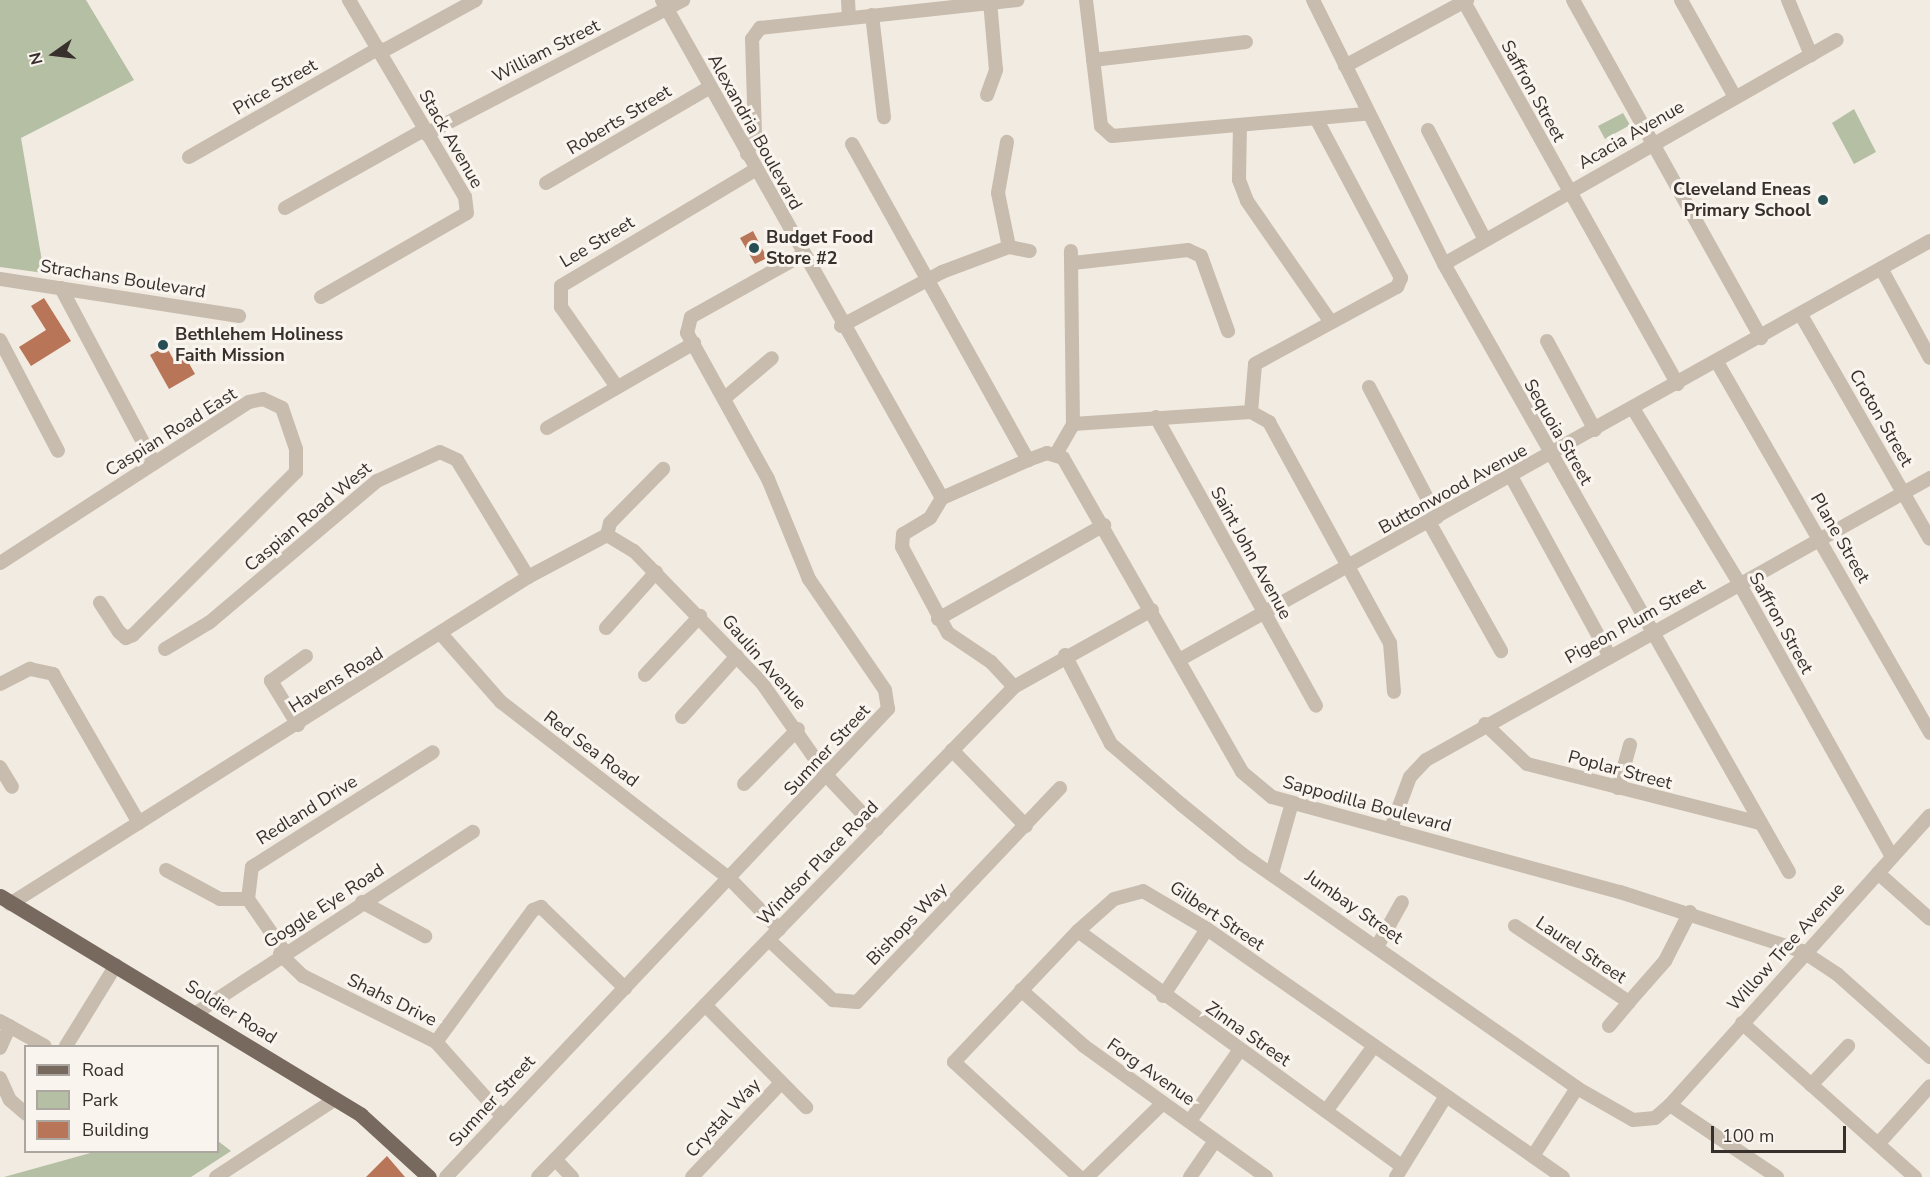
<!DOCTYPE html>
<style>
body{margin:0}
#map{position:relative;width:1930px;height:1177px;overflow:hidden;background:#f1ebe1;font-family:"Nunito Sans",sans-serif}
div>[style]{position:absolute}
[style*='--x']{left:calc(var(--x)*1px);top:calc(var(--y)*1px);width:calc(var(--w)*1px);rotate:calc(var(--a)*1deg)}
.green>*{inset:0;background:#b4bfa3}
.building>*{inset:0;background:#b97558}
.minor>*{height:14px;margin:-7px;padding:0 7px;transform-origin:7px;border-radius:7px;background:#c8bcae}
.major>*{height:15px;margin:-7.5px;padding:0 7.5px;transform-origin:7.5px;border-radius:7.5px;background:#78695f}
.dots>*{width:16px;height:16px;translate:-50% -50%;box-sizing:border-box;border:3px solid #f9f4ee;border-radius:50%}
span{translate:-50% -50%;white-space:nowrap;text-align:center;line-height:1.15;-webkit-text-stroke:6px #f9f4ee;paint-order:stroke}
.street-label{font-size:18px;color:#38302c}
.poi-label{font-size:18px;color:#38302c;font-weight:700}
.right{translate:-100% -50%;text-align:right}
.left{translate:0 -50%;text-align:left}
.legend{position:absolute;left:24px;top:1045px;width:195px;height:108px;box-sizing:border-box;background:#f9f4ee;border:2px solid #aca6a0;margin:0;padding:8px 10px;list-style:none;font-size:18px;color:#38302c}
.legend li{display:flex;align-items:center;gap:12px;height:30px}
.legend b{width:30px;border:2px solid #aca6a0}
.north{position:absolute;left:24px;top:24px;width:60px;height:60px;-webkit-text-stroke:4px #f9f4ee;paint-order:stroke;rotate:256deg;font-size:16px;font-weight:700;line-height:24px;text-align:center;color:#38302c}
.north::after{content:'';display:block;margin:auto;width:21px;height:27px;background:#38302c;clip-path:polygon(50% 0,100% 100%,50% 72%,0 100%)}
.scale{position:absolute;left:1711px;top:1126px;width:135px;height:27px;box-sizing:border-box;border:3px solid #38302c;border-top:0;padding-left:8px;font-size:18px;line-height:21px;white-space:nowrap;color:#38302c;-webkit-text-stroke:4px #f9f4ee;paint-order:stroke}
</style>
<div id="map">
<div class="green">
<i style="clip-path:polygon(0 0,86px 0,134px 80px,21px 138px,44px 273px,0 267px)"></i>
<i style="clip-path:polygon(1854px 109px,1876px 152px,1854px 164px,1832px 123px)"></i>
<i style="clip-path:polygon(1623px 113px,1630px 125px,1605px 139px,1598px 126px)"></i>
<i style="clip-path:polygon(218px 1141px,231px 1151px,191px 1177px,4px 1177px,94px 1152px,218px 1152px)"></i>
</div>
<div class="building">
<i style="clip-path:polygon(753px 231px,767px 258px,755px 264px,740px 238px)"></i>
<i style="clip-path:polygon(44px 298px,71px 341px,31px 366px,19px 347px,46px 330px,31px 306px)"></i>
<i style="clip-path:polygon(166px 346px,176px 364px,186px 358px,195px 374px,169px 389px,150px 355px)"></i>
<i style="clip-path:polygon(387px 1156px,405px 1177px,366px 1177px)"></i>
</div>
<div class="minor">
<i style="--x:662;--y:0;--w:571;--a:60.65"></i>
<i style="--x:848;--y:0;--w:18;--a:87"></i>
<i style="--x:1086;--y:0;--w:127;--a:83.2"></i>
<i style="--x:1101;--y:126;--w:15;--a:42"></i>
<i style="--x:1112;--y:136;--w:254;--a:-5"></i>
<i style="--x:1313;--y:0;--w:295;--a:63.6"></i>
<i style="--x:1444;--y:264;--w:699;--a:60.43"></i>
<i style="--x:1463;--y:0;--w:440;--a:60.8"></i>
<i style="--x:1573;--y:0;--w:387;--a:60.9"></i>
<i style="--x:1681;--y:0;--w:111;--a:60.9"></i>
<i style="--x:1788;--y:0;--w:60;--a:67.3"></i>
<i style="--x:872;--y:15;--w:103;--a:83.3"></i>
<i style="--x:381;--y:52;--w:108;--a:-28.7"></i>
<i style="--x:1093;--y:60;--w:154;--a:-6.7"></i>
<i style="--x:1345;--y:66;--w:139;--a:-28.4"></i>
<i style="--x:987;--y:95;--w:27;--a:-70"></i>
<i style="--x:996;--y:70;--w:68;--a:-95"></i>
<i style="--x:1240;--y:126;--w:54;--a:91.1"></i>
<i style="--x:1239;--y:180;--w:22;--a:69"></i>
<i style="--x:1247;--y:201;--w:146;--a:55.3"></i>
<i style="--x:1428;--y:130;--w:124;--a:62.6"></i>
<i style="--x:426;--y:134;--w:290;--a:-27.5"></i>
<i style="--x:852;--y:144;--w:362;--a:60.9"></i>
<i style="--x:747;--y:154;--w:22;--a:-68"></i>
<i style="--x:755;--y:134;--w:95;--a:-91.8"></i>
<i style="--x:752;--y:39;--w:14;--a:-54"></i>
<i style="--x:760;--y:28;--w:259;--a:-6.2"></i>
<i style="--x:189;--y:157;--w:219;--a:-29.8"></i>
<i style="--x:546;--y:183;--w:190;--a:-30.3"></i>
<i style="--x:285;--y:208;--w:159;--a:-29.3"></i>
<i style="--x:1009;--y:247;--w:21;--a:11"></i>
<i style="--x:1073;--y:263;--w:116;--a:-6.4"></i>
<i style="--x:1188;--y:250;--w:14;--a:25"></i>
<i style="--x:1201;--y:256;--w:80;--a:70.2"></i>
<i style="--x:1444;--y:264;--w:452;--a:-29.7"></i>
<i style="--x:1882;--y:270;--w:100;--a:61.4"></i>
<i style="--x:0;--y:279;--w:242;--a:8.8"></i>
<i style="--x:61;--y:288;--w:198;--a:62"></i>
<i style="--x:321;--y:297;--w:168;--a:-29.9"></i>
<i style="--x:467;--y:213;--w:16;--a:-97"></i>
<i style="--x:465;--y:197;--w:229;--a:-120.5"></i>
<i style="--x:1801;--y:315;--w:258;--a:60.1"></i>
<i style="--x:841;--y:326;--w:115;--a:-28.1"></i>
<i style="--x:942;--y:272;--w:72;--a:-20.5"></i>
<i style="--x:1009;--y:247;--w:55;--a:-101.5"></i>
<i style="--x:998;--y:193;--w:52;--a:-80"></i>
<i style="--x:0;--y:340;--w:125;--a:62.4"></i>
<i style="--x:1547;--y:341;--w:101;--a:61.7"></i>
<i style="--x:1717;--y:362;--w:428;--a:60.1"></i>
<i style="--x:617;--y:387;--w:98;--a:-125"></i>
<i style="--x:561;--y:307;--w:21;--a:-90"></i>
<i style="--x:561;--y:286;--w:226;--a:-30.9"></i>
<i style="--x:1369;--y:387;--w:147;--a:62.4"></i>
<i style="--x:726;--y:397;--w:60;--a:-40.3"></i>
<i style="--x:1634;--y:410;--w:202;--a:58.7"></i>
<i style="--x:1739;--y:583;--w:314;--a:60.8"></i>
<i style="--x:1251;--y:412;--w:48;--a:-85.2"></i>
<i style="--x:1255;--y:364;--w:162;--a:-28.5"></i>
<i style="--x:1397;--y:287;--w:10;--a:-66"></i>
<i style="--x:1401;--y:278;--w:179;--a:-118"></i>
<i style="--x:1156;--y:417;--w:330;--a:61"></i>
<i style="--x:1073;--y:424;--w:178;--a:-3.9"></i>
<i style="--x:1251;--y:412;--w:21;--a:29"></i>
<i style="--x:1269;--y:422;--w:252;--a:61.3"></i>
<i style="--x:1390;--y:643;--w:49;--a:85.3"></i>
<i style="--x:547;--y:428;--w:170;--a:-30"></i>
<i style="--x:1056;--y:454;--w:34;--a:-60"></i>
<i style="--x:1073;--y:424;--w:173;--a:-90.7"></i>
<i style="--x:1512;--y:478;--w:204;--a:61.3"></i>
<i style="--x:942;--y:498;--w:94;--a:-23.8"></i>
<i style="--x:1028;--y:460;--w:20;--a:-20"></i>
<i style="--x:1047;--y:453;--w:17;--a:17"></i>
<i style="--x:1063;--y:458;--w:361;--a:60.3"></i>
<i style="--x:1242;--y:772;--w:39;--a:40"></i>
<i style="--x:1272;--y:797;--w:361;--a:15.3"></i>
<i style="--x:1620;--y:892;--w:191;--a:18"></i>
<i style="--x:1802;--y:951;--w:42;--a:33.3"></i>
<i style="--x:1837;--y:974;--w:125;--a:41.7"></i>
<i style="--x:942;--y:498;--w:23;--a:121"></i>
<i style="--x:930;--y:518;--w:31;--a:149"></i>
<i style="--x:903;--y:534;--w:13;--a:94"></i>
<i style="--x:902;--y:547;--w:98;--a:61.9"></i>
<i style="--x:948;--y:633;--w:52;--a:34"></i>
<i style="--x:991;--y:662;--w:34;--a:47"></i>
<i style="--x:1429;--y:522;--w:148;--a:60.8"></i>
<i style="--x:607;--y:535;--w:31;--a:31"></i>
<i style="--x:634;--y:551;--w:184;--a:45.9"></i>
<i style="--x:762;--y:683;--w:113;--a:55"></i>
<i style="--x:827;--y:776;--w:73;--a:46.7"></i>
<i style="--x:607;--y:535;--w:12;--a:-76"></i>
<i style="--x:610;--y:523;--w:76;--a:-45.5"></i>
<i style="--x:0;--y:563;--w:297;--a:-32.9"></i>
<i style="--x:249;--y:402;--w:14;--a:-12"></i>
<i style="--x:263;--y:399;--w:21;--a:25"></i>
<i style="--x:282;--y:408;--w:43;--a:71.1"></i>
<i style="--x:296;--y:449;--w:23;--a:90"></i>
<i style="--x:296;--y:472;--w:231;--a:135"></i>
<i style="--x:133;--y:635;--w:8;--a:157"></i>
<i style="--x:126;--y:638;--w:9;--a:-139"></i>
<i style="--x:119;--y:632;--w:35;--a:-123"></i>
<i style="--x:938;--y:619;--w:191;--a:-29.5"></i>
<i style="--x:606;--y:628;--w:75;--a:-48.2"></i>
<i style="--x:442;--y:635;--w:89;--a:48.6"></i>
<i style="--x:501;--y:702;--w:291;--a:37.7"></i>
<i style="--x:731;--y:880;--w:69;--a:45.6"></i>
<i style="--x:165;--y:649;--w:52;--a:-31"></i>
<i style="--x:210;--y:622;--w:219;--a:-40.2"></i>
<i style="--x:377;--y:481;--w:69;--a:-24.7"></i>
<i style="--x:440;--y:452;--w:19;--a:25"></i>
<i style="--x:457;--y:460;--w:137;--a:58.7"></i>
<i style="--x:1065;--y:655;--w:100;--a:62.7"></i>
<i style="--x:1111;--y:744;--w:94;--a:40.7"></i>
<i style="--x:1182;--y:805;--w:77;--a:39.2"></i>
<i style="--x:1242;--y:854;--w:409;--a:34.9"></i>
<i style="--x:1577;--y:1088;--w:64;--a:29.7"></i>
<i style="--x:1633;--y:1120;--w:22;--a:-5"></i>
<i style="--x:1655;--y:1118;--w:20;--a:-41"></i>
<i style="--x:1670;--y:1105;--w:389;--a:-48.1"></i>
<i style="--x:1179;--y:660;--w:860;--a:-29.16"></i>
<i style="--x:645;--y:675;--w:81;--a:-47"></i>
<i style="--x:0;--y:684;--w:34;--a:-27"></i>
<i style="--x:30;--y:669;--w:24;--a:12"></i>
<i style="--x:53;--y:674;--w:172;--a:60"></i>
<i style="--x:682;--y:717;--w:82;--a:-48"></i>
<i style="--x:1485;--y:724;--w:58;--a:43.6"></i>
<i style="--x:1527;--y:764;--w:241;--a:14.2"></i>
<i style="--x:298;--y:725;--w:52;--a:-121.5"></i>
<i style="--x:271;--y:681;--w:43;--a:-35.5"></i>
<i style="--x:952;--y:750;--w:106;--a:45.8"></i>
<i style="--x:0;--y:767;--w:23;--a:59"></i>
<i style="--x:744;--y:784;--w:77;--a:-45.5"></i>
<i style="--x:1618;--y:788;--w:45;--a:-74.4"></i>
<i style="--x:1391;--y:828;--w:54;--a:-69.6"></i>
<i style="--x:1410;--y:777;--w:23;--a:-47"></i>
<i style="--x:1426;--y:760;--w:578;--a:-29.23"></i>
<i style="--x:166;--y:870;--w:61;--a:28.2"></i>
<i style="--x:220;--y:899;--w:28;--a:0"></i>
<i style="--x:1272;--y:873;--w:73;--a:-74.1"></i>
<i style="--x:1878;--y:873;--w:69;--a:41.5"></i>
<i style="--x:362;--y:902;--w:72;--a:28.4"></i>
<i style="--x:10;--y:904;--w:613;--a:-32.26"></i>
<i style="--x:528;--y:577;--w:89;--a:-28"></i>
<i style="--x:1515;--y:926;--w:137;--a:33.7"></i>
<i style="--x:1629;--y:1002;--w:55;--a:-48.7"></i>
<i style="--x:1665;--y:961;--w:55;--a:-63"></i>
<i style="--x:1078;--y:931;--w:397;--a:36"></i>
<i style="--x:769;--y:940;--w:88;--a:43.2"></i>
<i style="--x:833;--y:1000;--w:24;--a:5"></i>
<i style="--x:857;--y:1002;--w:295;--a:-46.5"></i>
<i style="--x:1378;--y:945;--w:49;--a:-60.8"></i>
<i style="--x:284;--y:951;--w:63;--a:-124.7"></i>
<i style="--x:248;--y:899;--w:32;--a:-83"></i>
<i style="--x:252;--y:867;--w:214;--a:-32.4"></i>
<i style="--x:280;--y:954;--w:32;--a:44"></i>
<i style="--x:303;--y:976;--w:148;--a:26.4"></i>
<i style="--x:436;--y:1042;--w:99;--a:48.3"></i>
<i style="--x:1021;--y:990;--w:84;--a:41.6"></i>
<i style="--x:1084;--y:1046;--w:224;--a:35.7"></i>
<i style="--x:1163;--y:996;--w:80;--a:-56.7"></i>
<i style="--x:705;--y:1005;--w:144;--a:45.3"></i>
<i style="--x:196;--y:1013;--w:331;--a:-33.2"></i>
<i style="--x:0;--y:1021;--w:51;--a:29.1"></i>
<i style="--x:1742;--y:1023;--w:232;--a:41.7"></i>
<i style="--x:1609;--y:1026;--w:31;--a:-50"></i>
<i style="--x:436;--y:1042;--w:164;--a:-53.7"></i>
<i style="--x:533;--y:910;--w:9;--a:-21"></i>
<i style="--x:541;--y:907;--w:117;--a:44"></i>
<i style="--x:66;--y:1046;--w:95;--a:-58.3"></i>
<i style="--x:0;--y:1048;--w:24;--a:-66"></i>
<i style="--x:0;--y:1078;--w:24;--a:66"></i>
<i style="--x:10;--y:1100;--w:21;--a:41"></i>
<i style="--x:1811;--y:1085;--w:54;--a:-46.5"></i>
<i style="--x:1670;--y:1105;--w:129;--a:33.9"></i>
<i style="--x:1326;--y:1111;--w:81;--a:-53.6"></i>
<i style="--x:1190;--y:1121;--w:85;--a:-55"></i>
<i style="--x:1879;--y:1143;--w:76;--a:-48.2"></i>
<i style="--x:1533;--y:1156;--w:81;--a:-57.1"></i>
<i style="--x:555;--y:1159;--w:25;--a:47"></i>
<i style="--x:216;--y:1177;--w:141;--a:-33.1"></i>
<i style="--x:446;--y:1177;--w:644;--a:-46.64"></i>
<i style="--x:888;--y:709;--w:19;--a:-99"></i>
<i style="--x:885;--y:690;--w:135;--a:-124.4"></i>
<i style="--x:809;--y:579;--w:108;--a:-112.3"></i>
<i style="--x:768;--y:479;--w:167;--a:-119"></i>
<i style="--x:687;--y:333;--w:16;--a:-76"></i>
<i style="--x:691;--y:317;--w:127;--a:-29.2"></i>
<i style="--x:538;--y:1177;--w:683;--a:-45.83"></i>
<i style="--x:1014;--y:687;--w:158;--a:-29.2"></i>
<i style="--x:692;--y:1177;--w:129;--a:-46.6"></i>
<i style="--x:1079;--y:1177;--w:170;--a:-137.4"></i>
<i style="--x:954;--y:1062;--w:180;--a:-46.6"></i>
<i style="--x:1078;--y:931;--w:48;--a:-41.6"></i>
<i style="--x:1114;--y:899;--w:30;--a:-15"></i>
<i style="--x:1143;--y:891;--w:74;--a:30.7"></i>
<i style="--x:1207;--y:929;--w:434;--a:34.9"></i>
<i style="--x:1087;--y:1177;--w:106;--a:-44.2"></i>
<i style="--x:1190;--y:1177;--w:44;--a:-55.2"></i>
<i style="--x:1396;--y:1177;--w:95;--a:-58.3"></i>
</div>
<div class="major">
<i style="--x:0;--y:896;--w:422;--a:31.2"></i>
<i style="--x:361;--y:1115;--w:92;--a:42.4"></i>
</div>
<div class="dots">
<i style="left:1823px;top:200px;background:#254f55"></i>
<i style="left:754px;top:248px;background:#254f55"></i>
<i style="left:163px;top:345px;background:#254f55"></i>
</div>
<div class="street-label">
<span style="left:546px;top:51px;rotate:-27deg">William Street</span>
<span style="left:275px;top:87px;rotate:-30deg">Price Street</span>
<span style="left:1533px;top:91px;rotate:61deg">Saffron Street</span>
<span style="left:619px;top:120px;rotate:-31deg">Roberts Street</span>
<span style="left:755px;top:132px;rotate:61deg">Alexandria Boulevard</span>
<span style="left:1631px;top:135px;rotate:-30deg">Acacia Avenue</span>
<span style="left:451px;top:139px;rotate:60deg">Stack Avenue</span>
<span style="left:597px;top:242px;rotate:-31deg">Lee Street</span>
<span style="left:123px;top:279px;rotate:9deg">Strachans Boulevard</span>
<span style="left:1881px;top:418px;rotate:60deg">Croton Street</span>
<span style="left:171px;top:432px;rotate:-32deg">Caspian Road East</span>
<span style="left:1558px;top:432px;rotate:60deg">Sequoia Street</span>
<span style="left:1453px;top:489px;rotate:-29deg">Buttonwood Avenue</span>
<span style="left:308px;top:517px;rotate:-40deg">Caspian Road West</span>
<span style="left:1840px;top:538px;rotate:60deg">Plane Street</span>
<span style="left:1251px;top:553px;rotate:61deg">Saint John Avenue</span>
<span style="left:1635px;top:621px;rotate:-29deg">Pigeon Plum Street</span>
<span style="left:1781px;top:623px;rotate:61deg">Saffron Street</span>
<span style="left:764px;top:662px;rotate:49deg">Gaulin Avenue</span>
<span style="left:336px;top:680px;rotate:-32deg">Havens Road</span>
<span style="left:591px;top:749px;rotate:37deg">Red Sea Road</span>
<span style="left:827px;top:750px;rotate:-47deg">Sumner Street</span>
<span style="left:1620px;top:770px;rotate:15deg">Poplar Street</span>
<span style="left:1367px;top:804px;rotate:15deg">Sappodilla Boulevard</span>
<span style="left:307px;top:810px;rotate:-32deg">Redland Drive</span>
<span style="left:818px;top:863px;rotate:-46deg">Windsor Place Road</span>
<span style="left:324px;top:906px;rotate:-33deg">Goggle Eye Road</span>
<span style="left:1354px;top:907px;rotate:35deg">Jumbay Street</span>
<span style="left:1217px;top:916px;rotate:34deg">Gilbert Street</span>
<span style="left:907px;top:924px;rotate:-46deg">Bishops Way</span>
<span style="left:1786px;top:947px;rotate:-48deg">Willow Tree Avenue</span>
<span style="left:1581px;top:950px;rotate:34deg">Laurel Street</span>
<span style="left:392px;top:1000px;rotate:26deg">Shahs Drive</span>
<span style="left:231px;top:1012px;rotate:32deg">Soldier Road</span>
<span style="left:1248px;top:1034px;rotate:35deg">Zinna Street</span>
<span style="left:1151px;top:1072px;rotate:35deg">Forg Avenue</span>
<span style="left:492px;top:1101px;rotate:-47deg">Sumner Street</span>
<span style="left:723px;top:1118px;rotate:-47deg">Crystal Way</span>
</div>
<div class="poi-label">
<span class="right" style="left:1811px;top:200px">Cleveland Eneas<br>Primary School</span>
<span class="left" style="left:766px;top:248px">Budget Food<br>Store #2</span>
<span class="left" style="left:175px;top:345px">Bethlehem Holiness<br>Faith Mission</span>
</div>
<ul class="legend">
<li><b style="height:8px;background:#78695f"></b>Road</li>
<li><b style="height:16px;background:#b4bfa3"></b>Park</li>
<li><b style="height:16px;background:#b97558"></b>Building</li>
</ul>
<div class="north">N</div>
<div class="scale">100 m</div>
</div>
